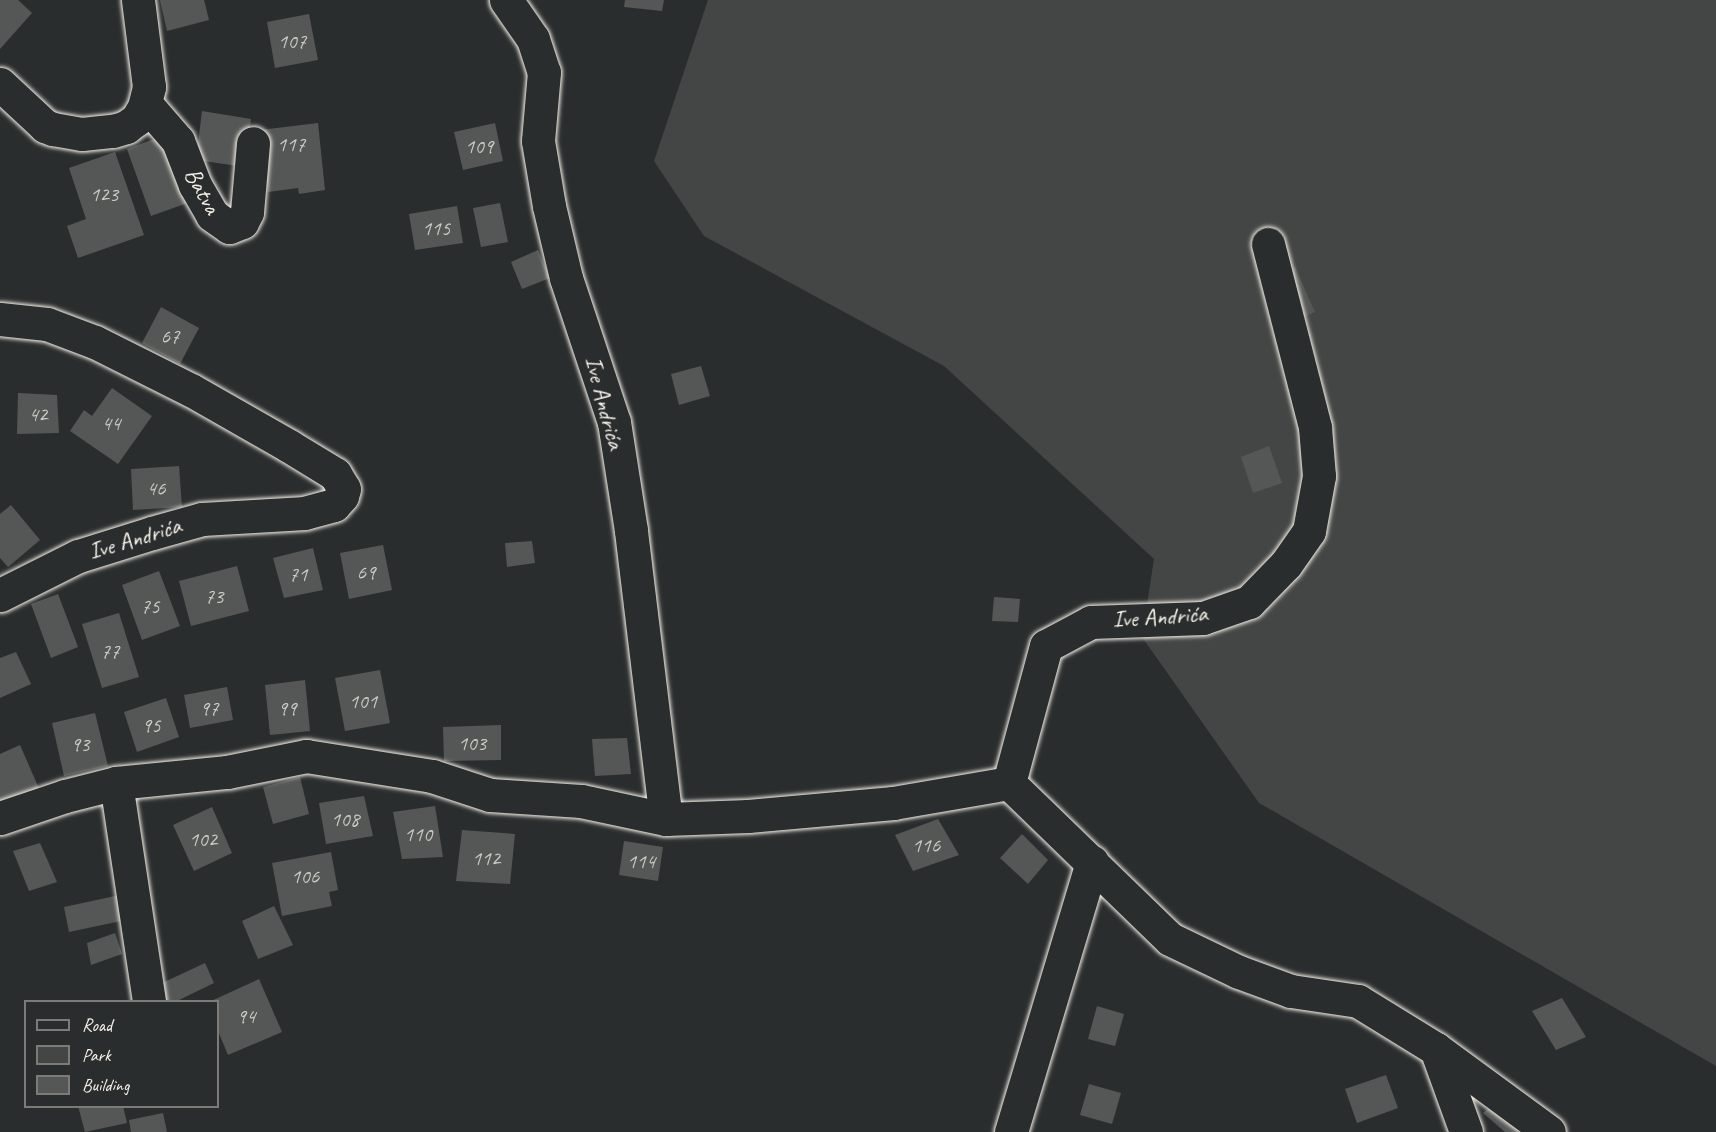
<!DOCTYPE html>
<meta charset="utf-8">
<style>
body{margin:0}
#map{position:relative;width:1716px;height:1132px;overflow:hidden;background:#2a2d2e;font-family:Caveat,sans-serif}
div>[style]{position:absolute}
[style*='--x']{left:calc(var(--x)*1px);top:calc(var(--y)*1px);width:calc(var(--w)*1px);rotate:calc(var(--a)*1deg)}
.green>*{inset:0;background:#444645}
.building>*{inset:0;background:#555756}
.roads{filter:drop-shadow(0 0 2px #f4f1e8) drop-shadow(0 0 2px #f4f1e8)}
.minor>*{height:33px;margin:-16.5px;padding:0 16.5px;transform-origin:16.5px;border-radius:16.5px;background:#2a2d2e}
span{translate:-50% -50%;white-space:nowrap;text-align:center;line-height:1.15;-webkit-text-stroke:6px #2a2d2e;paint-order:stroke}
.number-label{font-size:21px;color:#cccac4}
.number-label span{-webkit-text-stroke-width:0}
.street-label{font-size:24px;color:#f4f1e8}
.legend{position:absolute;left:24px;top:1000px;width:195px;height:108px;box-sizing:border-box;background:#2a2d2e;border:2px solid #7b7b78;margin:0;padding:8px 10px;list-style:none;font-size:18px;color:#f4f1e8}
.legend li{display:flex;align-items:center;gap:12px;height:30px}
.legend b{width:30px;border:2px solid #7b7b78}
</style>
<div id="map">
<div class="green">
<i style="clip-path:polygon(708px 0,1716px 0,1716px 1066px,1259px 803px,1142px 637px,1154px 559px,944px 366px,704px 236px,654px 161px)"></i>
</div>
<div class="building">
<i style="clip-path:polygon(0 0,18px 0,32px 13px,0 49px)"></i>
<i style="clip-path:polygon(160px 0,204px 0,209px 20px,167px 31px)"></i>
<i style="clip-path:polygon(625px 0,664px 0,662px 11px,624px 7px)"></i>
<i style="clip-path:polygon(309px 14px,318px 60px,275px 68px,267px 22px)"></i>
<i style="clip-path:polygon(202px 111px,251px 119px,245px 167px,196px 160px)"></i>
<i style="clip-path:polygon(318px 123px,325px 190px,299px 194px,298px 188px,268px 192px,260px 130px)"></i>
<i style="clip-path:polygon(495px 123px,503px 161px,463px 170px,454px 132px)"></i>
<i style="clip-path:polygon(168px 134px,193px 201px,151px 216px,127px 149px)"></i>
<i style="clip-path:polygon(115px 152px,144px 235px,78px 258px,67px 226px,86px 219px,69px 168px)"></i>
<i style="clip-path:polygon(500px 203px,508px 242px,481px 247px,473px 208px)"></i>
<i style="clip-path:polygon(457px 206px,463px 243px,415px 250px,409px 214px)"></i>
<i style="clip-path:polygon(538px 250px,550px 278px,522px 289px,511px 262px)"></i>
<i style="clip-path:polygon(1295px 267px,1315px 312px,1282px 327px,1262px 281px)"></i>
<i style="clip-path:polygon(161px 307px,199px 328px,180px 364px,142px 343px)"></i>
<i style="clip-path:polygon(701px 366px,710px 396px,679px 405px,671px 374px)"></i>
<i style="clip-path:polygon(112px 388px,152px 416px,118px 464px,70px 431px,84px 410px,92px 416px)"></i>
<i style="clip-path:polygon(18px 393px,57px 395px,59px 433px,17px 434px)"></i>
<i style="clip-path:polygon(1269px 446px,1282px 483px,1253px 493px,1241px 457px)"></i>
<i style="clip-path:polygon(179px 466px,182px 507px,133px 510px,131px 469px)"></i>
<i style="clip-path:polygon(11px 505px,40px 540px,8px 567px,0 558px,0 514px)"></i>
<i style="clip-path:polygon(532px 541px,535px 563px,507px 567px,505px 543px)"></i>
<i style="clip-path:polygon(383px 545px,392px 590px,349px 599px,340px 553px)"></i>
<i style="clip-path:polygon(313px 548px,323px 590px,284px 598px,273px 558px)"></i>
<i style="clip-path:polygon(237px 566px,249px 611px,191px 626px,179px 581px)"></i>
<i style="clip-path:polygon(159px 571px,180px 626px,142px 640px,122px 585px)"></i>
<i style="clip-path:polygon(58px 594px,78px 647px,51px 658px,31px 604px)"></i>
<i style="clip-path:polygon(994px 597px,1020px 599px,1018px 622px,992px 621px)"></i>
<i style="clip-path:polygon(119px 613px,139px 677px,102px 688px,82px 624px)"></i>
<i style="clip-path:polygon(16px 652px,31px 684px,0 698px,0 658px)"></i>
<i style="clip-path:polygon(380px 670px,390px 723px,345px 731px,335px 678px)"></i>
<i style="clip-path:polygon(305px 680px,310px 731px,270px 735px,265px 685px)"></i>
<i style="clip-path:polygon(227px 687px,233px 720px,190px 728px,184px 695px)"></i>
<i style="clip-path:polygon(166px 698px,179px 737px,137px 752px,124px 712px)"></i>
<i style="clip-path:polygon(95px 713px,108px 766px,64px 776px,52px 723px)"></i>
<i style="clip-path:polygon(501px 725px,501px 760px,444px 761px,443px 727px)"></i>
<i style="clip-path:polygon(627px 738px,631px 774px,595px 776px,592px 739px)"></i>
<i style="clip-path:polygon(20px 745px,41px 793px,0 810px,0 754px)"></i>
<i style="clip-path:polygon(300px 777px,309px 814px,273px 824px,263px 787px)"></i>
<i style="clip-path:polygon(364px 796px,373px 836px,326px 844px,319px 803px)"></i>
<i style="clip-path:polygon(435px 806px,443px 857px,402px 859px,393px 812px)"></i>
<i style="clip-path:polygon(212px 807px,232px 853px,194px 871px,173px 825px)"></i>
<i style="clip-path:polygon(938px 819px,959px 855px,913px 871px,895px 835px)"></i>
<i style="clip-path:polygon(462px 830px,515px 834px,510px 884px,456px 881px)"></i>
<i style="clip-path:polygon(1022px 834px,1048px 860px,1028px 884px,1000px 858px)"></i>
<i style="clip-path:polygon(624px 841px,663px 847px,658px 881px,619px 875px)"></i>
<i style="clip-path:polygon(40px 843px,57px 882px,29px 891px,13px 851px)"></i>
<i style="clip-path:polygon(331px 852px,338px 890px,329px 892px,332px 906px,282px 916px,272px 863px)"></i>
<i style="clip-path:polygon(120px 895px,126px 920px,69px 932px,64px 907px)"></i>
<i style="clip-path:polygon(274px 906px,293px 945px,258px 959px,242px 921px)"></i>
<i style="clip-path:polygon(115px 933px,122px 954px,91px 965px,87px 943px)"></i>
<i style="clip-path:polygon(205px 963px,214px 983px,175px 1002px,165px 1002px,160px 984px)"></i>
<i style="clip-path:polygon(259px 979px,282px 1032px,228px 1055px,218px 1031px,218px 1002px,209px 1002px)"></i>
<i style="clip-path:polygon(1562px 998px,1586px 1037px,1556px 1050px,1532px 1011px)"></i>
<i style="clip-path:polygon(1097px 1006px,1124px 1014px,1115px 1046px,1088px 1039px)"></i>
<i style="clip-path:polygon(1386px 1075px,1398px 1108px,1357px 1123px,1345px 1089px)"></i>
<i style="clip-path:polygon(1089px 1084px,1121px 1093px,1112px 1124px,1080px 1115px)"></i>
<i style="clip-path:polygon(1492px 1105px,1520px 1129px,1517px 1132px,1505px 1132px,1483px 1113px)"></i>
<i style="clip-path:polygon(78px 1106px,123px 1106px,127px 1123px,85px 1132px)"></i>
<i style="clip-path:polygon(163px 1113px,167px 1132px,131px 1132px,129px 1120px)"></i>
</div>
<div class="roads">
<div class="minor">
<i style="--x:506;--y:0;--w:47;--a:55.3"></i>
<i style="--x:533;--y:39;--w:35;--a:72"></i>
<i style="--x:544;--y:72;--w:69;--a:95"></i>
<i style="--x:538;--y:141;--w:66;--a:80.4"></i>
<i style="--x:549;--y:206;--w:74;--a:76.7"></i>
<i style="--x:566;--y:278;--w:152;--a:71.6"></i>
<i style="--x:614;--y:422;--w:110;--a:81.1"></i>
<i style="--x:631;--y:531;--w:290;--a:83.1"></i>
<i style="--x:0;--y:84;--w:62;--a:43"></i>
<i style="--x:45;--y:126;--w:9;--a:21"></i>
<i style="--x:53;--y:129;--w:29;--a:10"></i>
<i style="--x:82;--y:134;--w:31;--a:-6"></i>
<i style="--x:113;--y:131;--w:14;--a:-17"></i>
<i style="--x:126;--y:127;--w:14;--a:-36"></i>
<i style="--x:137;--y:119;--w:14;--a:-60"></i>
<i style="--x:144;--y:107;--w:21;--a:-76"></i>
<i style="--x:149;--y:87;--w:88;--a:-97.2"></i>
<i style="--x:146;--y:104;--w:49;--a:49.1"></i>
<i style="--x:178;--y:141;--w:47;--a:68.9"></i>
<i style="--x:195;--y:185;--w:34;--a:60"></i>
<i style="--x:212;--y:215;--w:21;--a:35"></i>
<i style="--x:229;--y:227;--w:14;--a:-21"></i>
<i style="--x:242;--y:222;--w:11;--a:-63"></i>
<i style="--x:247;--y:212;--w:69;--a:-85"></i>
<i style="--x:0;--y:319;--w:47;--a:6.1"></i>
<i style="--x:47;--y:324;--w:51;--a:20.6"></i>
<i style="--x:95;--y:342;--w:107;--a:26.6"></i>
<i style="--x:191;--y:390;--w:113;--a:29.7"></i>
<i style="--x:289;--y:446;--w:54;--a:31.3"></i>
<i style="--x:335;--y:474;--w:17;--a:59"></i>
<i style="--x:344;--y:489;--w:7;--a:106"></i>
<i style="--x:342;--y:496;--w:12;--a:132"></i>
<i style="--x:334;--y:505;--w:30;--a:165"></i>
<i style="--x:305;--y:513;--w:103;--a:176.7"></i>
<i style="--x:202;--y:519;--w:52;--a:164.4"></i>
<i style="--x:152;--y:533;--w:77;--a:162.7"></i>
<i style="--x:78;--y:556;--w:87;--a:153.4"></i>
<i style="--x:116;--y:783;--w:221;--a:81.4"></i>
<i style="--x:1009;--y:783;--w:142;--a:-74.9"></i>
<i style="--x:1046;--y:646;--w:51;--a:-28.1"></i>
<i style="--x:1091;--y:622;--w:112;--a:-2"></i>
<i style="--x:1203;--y:618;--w:49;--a:-19.2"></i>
<i style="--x:1249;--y:602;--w:53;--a:-45.8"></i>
<i style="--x:1286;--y:564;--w:40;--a:-55.1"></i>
<i style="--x:1309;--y:531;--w:56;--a:-79.7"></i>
<i style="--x:1319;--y:476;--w:49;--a:-94.7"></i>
<i style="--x:1315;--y:427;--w:189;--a:-104.4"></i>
<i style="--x:1009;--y:783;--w:224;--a:44.1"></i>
<i style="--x:1170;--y:939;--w:76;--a:25.6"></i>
<i style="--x:1239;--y:972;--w:55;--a:20.1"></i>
<i style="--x:1291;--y:991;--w:68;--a:8.5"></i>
<i style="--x:1358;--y:1001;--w:92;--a:31.6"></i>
<i style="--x:1436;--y:1049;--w:140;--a:36.3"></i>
<i style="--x:0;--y:818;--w:69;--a:-18.7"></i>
<i style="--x:65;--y:796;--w:53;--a:-14.3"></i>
<i style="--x:116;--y:783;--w:112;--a:-5.7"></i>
<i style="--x:227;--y:772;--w:81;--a:-11.4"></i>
<i style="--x:306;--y:756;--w:128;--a:9"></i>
<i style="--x:432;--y:776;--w:61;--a:18.1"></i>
<i style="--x:490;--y:795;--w:91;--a:3.8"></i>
<i style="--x:581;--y:801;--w:87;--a:12"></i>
<i style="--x:666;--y:819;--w:82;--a:-2.1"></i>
<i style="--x:748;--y:816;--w:146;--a:-5.1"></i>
<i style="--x:893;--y:803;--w:118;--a:-9.8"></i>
<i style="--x:1436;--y:1049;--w:88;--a:70.1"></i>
<i style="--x:1011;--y:1132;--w:282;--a:-73.3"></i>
</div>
</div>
<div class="number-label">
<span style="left:292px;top:41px">107</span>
<span style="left:291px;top:144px">117</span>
<span style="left:479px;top:146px">109</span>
<span style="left:104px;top:194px">123</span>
<span style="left:436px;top:228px">115</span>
<span style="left:170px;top:336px">67</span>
<span style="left:38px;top:414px">42</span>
<span style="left:111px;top:423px">44</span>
<span style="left:156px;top:488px">46</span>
<span style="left:366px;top:572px">69</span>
<span style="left:298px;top:574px">71</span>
<span style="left:214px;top:596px">73</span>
<span style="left:150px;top:606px">75</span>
<span style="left:110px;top:651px">77</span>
<span style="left:363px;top:701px">101</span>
<span style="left:209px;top:708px">97</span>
<span style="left:287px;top:708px">99</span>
<span style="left:151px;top:725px">95</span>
<span style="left:472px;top:743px">103</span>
<span style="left:80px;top:744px">93</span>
<span style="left:345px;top:819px">108</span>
<span style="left:418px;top:834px">110</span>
<span style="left:203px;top:839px">102</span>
<span style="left:926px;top:845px">116</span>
<span style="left:486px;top:858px">112</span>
<span style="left:641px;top:861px">114</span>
<span style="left:305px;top:876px">106</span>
<span style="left:246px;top:1016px">94</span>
</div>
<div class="street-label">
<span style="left:202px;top:191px;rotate:61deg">Batva</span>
<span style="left:604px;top:403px;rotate:75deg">Ive Andrića</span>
<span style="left:135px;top:539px;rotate:-17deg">Ive Andrića</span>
<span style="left:1160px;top:617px;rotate:-4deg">Ive Andrića</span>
</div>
<ul class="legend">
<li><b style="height:8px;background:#2a2d2e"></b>Road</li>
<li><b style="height:16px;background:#444645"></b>Park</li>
<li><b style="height:16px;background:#555756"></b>Building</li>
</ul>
</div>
